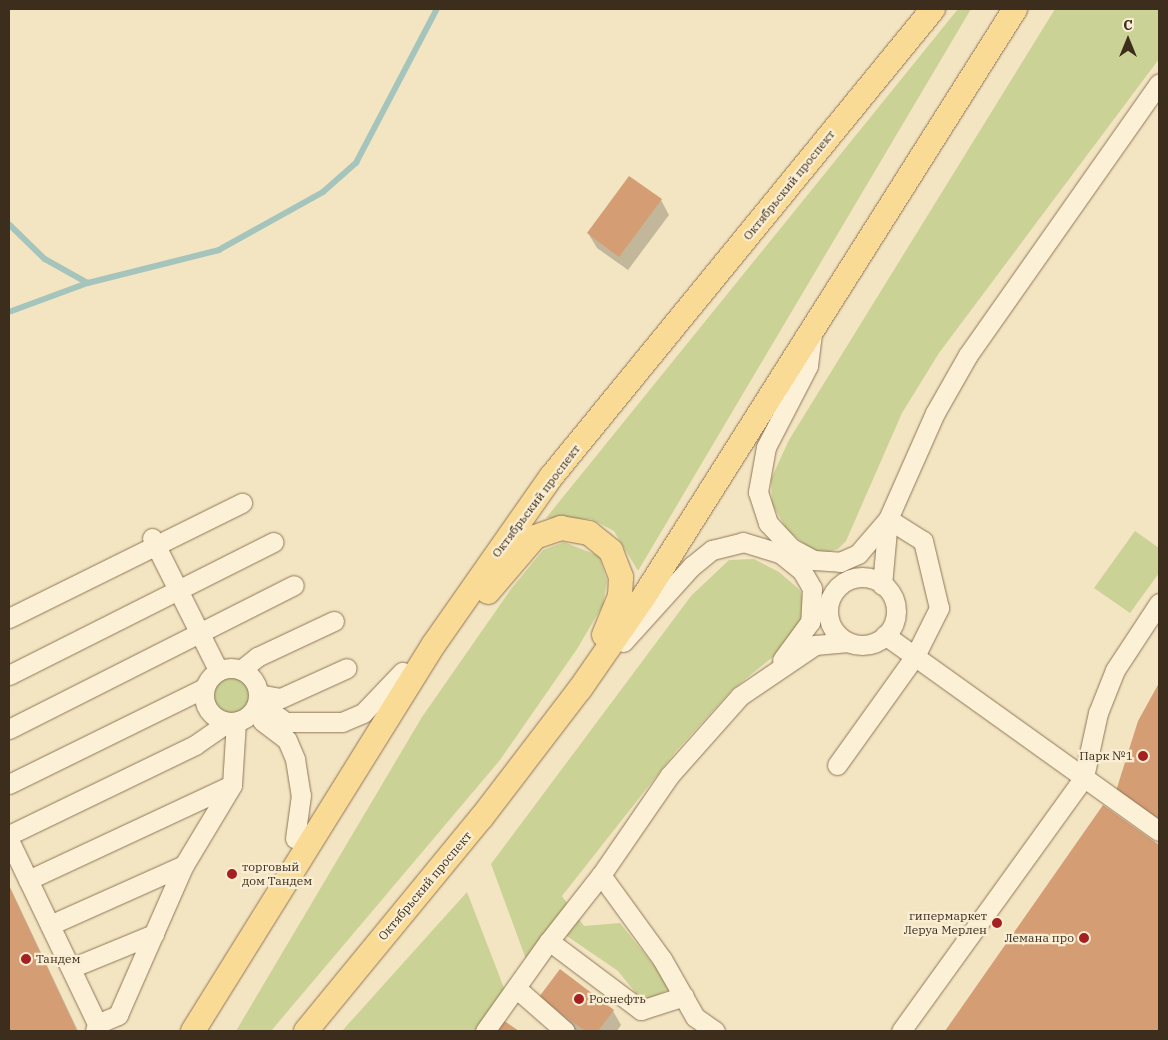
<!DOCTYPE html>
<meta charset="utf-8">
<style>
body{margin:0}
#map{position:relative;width:1168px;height:1040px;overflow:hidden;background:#f3e5c2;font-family:"IBM Plex Serif",serif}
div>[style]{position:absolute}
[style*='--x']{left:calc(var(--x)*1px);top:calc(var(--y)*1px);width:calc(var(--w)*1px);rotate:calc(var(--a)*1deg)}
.green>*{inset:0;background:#cbd295}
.round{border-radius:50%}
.shadow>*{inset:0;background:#0003}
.stream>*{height:5.5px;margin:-2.75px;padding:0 2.75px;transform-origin:2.75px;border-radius:2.75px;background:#a5c5bc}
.building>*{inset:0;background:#d59d74}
.roads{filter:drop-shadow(0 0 1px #8f7557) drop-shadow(0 0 1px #8f7557)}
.minor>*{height:19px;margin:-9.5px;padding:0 9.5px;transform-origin:9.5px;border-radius:9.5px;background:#fcf1d7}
.minor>.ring{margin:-9.5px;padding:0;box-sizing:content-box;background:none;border:19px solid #fcf1d7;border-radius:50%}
.major>*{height:24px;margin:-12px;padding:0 12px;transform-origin:12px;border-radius:12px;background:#fadb96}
.dots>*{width:14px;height:14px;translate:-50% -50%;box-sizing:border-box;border:2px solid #f9eed3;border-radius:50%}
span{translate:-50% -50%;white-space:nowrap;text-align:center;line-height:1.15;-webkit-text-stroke:4.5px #f9eed3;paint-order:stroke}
.street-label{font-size:12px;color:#3d2d1d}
.poi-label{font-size:12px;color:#3d2d1d}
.right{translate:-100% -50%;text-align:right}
.left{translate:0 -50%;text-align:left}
.frame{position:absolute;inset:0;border:10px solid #3d2d1d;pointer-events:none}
.north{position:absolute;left:1103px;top:15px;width:50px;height:50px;-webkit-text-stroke:4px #f9eed3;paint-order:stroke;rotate:0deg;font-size:14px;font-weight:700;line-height:20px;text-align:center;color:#3d2d1d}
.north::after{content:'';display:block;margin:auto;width:18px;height:22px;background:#3d2d1d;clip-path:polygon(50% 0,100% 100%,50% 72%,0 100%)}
</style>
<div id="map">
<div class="green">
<i style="clip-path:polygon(958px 9px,971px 9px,638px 571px,614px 531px,591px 519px,546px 518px)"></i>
<i style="clip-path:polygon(1055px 9px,1159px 9px,1159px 59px,939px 353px,902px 413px,846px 541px,838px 549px,818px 555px,787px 530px,772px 504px,771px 479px,789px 440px)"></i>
<i style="clip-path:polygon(1135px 531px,1159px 548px,1159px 573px,1130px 613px,1094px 588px)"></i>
<i style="clip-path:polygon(564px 542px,599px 556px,607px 581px,603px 605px,577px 649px,500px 760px,271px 1031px,236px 1031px,422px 717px,511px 589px,543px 550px)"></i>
<i style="clip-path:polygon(754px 559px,779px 572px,800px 590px,807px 612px,774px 656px,732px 690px,677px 750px,562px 896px,584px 926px,620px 923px,672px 988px,643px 1002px,618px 971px,561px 932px,527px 962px,491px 864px,691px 596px,729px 560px)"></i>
<i class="round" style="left:214px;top:677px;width:36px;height:36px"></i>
<i style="clip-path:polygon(467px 892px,504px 988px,504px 1005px,489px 1031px,342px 1031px)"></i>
</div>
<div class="shadow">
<i style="clip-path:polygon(661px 200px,669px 215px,628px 270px,597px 248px,588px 233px)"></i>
<i style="clip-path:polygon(1159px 685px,1159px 823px,1140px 722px)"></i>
<i style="clip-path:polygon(1103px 806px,1159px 846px,1159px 1031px,946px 1031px)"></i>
<i style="clip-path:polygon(9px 885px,78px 1031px,9px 1031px)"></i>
<i style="clip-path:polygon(540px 997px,613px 1011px,621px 1025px,617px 1031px,576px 1031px,549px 1011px)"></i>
</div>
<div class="stream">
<i style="--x:9;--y:224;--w:50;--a:44.2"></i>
<i style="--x:45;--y:259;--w:49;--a:29.2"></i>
<i style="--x:9;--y:312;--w:84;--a:-20.2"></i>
<i style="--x:88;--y:283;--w:135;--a:-14.1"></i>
<i style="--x:219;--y:250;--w:119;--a:-29.1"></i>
<i style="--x:323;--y:192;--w:44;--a:-41.3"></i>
<i style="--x:356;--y:163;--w:174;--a:-62.3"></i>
</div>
<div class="building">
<i style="clip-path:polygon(629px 176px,662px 199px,619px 257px,587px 233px)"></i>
<i style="clip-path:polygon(1159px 683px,1159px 821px,1116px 791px,1138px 721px)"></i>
<i style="clip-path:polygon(1103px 805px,1159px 845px,1159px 1031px,945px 1031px)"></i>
<i style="clip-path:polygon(9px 886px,77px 1031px,9px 1031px)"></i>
<i style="clip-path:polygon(560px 969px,614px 1010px,598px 1031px,585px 1031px,539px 997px)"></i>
<i style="clip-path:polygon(503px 1020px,519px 1031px,496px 1031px)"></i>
</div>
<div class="roads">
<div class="minor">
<i style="--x:812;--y:333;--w:33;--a:97"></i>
<i style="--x:808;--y:366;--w:91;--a:117.4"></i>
<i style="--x:766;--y:447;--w:46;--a:100.1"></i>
<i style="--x:758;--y:492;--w:33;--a:72"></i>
<i style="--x:768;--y:523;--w:34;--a:47"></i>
<i style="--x:791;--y:548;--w:26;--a:28"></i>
<i style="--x:814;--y:560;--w:26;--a:4"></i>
<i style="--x:840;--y:562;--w:20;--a:-24"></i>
<i style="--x:858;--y:554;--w:46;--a:-49.4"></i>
<i style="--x:888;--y:519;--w:116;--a:-66.1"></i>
<i style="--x:935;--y:413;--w:67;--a:-60.4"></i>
<i style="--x:968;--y:355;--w:332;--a:-54.9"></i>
<i style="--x:152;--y:538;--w:148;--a:63.4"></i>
<i class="ring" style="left:828px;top:577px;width:49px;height:49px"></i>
<i style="--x:882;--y:585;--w:66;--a:-84.8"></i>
<i style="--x:9;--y:618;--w:260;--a:-26.3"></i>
<i style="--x:885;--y:635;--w:337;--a:35.6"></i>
<i style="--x:623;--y:642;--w:103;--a:-47.8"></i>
<i style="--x:692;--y:566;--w:26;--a:-39"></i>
<i style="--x:712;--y:550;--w:32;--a:-14"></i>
<i style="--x:743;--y:542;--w:39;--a:17"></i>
<i style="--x:780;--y:553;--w:28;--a:39"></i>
<i style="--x:802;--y:571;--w:20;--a:60"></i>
<i style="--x:812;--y:588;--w:34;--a:93"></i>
<i style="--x:810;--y:622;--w:47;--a:126.4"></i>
<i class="ring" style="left:204px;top:668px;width:35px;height:35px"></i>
<i style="--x:241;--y:670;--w:21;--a:-39"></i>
<i style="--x:257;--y:657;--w:85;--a:-25.1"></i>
<i style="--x:9;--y:675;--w:296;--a:-26.7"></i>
<i style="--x:258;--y:694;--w:23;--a:10"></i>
<i style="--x:281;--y:698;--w:72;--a:-24.4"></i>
<i style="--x:258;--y:702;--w:34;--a:36"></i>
<i style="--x:286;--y:722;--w:56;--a:0"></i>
<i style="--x:342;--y:722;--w:23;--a:-23"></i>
<i style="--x:363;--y:713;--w:57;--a:-46.4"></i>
<i style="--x:262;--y:721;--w:31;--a:37"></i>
<i style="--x:287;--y:740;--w:21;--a:67"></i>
<i style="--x:295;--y:759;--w:36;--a:81"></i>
<i style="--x:301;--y:795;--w:44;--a:97.8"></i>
<i style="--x:9;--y:729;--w:319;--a:-26.8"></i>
<i style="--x:837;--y:765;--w:134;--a:-54.4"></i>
<i style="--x:915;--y:656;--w:54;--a:-63.4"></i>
<i style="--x:939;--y:608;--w:69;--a:-103.4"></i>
<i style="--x:923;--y:541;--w:41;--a:-147.8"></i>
<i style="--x:9;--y:784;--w:217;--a:-26.2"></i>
<i style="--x:9;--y:835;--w:207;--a:-25.8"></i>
<i style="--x:195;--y:745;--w:40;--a:-34.9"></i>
<i style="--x:9;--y:840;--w:204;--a:64.4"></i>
<i style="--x:97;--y:1024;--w:7;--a:106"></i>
<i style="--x:28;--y:880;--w:225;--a:-25"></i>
<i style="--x:50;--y:925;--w:147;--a:-24.1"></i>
<i style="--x:549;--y:941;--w:84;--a:-51.8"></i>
<i style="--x:71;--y:968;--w:90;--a:-22.3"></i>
<i style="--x:516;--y:988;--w:65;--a:41.3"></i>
<i style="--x:97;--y:1024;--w:23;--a:-23"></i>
<i style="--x:118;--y:1015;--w:164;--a:-66.3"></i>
<i style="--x:184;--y:865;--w:93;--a:-59"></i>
<i style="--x:232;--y:785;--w:63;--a:-86.4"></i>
<i style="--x:485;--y:1031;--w:110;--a:-54.6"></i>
<i style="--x:549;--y:941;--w:115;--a:36.9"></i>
<i style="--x:641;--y:1010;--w:45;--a:-18"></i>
<i style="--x:715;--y:1031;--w:24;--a:-145"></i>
<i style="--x:695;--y:1017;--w:67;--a:-119.6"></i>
<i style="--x:662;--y:959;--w:104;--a:-126"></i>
<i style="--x:601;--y:875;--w:120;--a:-55.5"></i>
<i style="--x:669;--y:776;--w:107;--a:-48.4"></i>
<i style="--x:740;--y:696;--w:91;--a:-34.2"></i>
<i style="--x:815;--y:645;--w:33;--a:-5"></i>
<i style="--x:901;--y:1031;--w:313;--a:-54.2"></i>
<i style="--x:1084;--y:777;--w:66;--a:-77.7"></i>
<i style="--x:1098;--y:713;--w:46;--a:-68.4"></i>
<i style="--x:1115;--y:670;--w:80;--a:-56.7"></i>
</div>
<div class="major">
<i style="--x:488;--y:592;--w:72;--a:-49.5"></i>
<i style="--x:535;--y:537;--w:28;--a:-19"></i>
<i style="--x:561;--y:528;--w:28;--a:10"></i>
<i style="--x:589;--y:533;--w:28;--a:39"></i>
<i style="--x:611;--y:551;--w:28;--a:69"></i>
<i style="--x:621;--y:577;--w:19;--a:93"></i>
<i style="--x:620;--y:596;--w:42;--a:112.3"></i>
<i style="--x:193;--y:1031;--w:456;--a:-58.1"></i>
<i style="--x:434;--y:644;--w:204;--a:-55"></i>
<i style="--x:551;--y:477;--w:604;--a:-50.78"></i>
<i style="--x:306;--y:1031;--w:277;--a:-50.6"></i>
<i style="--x:482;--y:817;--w:161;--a:-52.6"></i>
<i style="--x:580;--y:689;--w:111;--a:-55.3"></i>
<i style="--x:643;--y:598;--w:697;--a:-57.72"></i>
</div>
</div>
<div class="dots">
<i style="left:1143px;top:756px;background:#a52020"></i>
<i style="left:232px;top:874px;background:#a52020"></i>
<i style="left:997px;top:923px;background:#a52020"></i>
<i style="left:1084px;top:938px;background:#a52020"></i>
<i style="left:26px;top:959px;background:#a52020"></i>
<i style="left:579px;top:999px;background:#a52020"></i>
</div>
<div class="street-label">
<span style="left:789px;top:185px;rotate:-51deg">Октябрьский проспект</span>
<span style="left:536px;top:501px;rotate:-53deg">Октябрьский проспект</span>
<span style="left:425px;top:886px;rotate:-50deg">Октябрьский проспект</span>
</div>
<div class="poi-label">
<span class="right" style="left:1133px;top:756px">Парк №1</span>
<span class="left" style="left:242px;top:874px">торговый<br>дом Тандем</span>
<span class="right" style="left:987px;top:923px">гипермаркет<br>Леруа Мерлен</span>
<span class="right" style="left:1074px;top:938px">Лемана про</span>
<span class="left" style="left:36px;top:959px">Тандем</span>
<span class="left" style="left:589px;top:999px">Роснефть</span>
</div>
<div class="frame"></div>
<div class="north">С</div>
</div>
